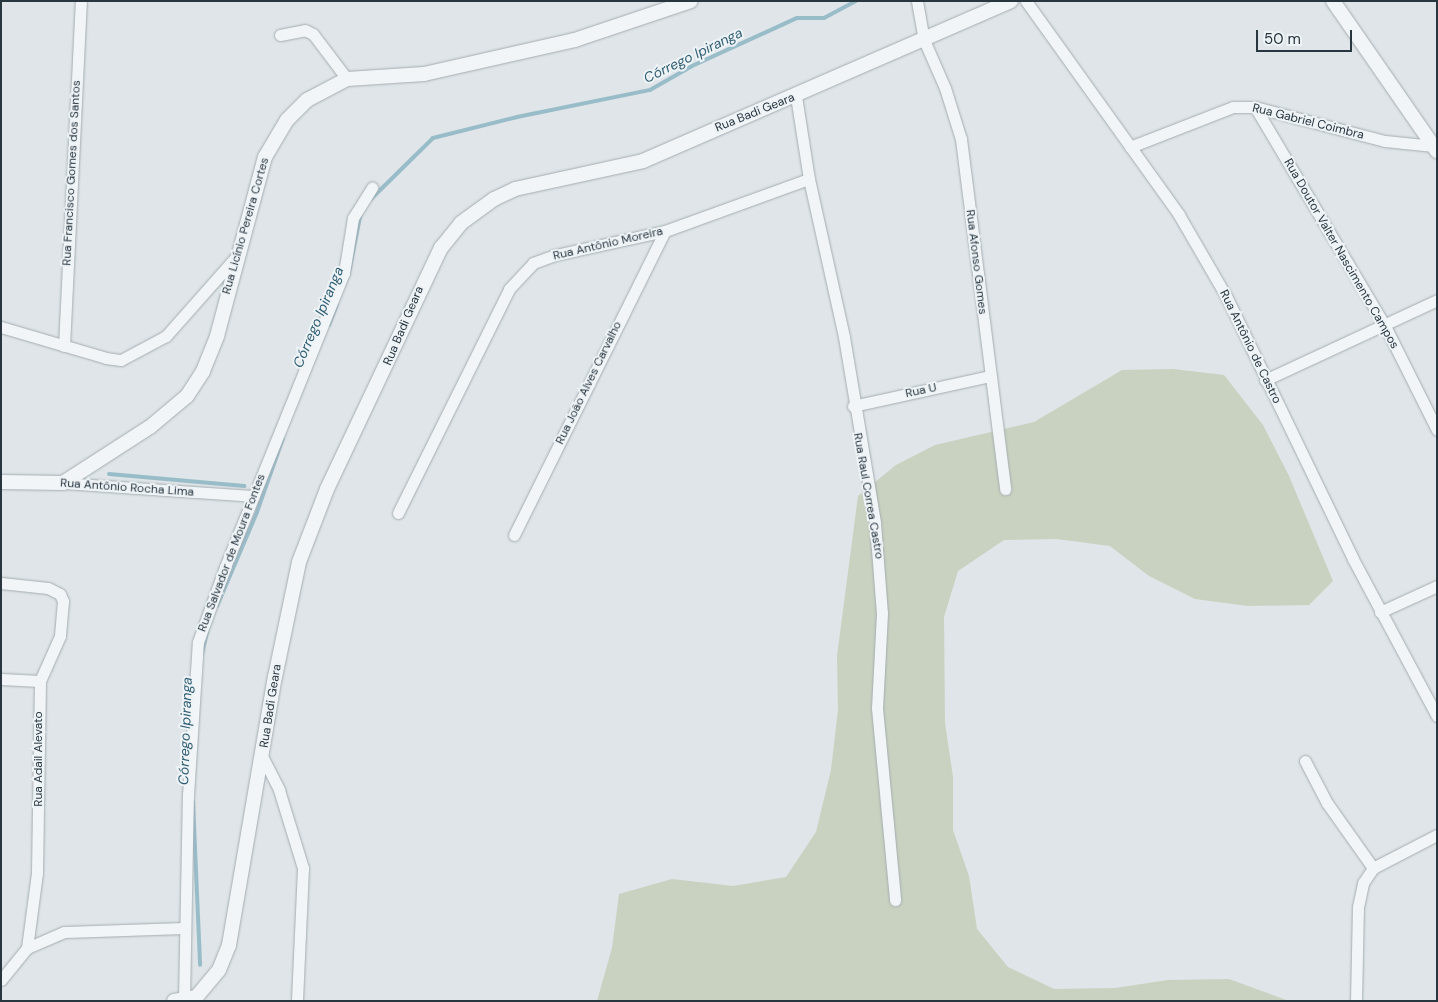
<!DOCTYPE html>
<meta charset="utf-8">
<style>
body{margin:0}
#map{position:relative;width:1438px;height:1002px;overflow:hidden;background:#dfe5e8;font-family:"DM Sans",sans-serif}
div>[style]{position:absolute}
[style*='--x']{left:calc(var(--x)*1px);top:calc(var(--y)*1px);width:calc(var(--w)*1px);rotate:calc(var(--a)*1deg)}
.green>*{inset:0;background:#c9d2c0}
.stream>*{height:4px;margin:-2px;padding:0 2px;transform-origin:2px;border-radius:2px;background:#99bcc9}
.roads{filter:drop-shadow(0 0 1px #a4adb2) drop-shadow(0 0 1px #a4adb2)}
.minor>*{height:11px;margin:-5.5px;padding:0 5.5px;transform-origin:5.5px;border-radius:5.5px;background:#f2f5f7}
.tertiary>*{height:14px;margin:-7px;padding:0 7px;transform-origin:7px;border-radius:7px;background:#f2f5f7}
span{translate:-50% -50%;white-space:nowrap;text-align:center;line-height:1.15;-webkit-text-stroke:4px #eef3f6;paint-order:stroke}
.street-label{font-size:12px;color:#283640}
.water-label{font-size:14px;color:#315f74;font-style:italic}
.frame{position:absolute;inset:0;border:2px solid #283640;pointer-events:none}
.scale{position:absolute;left:1256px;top:30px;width:96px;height:22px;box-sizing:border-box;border:2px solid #283640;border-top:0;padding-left:6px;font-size:15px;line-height:18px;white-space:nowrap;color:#283640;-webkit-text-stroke:4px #eef3f6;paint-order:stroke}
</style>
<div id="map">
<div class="green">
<i style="clip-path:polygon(1173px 369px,1224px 375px,1263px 425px,1289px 476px,1333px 581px,1309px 605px,1248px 606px,1195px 599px,1149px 576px,1110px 546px,1057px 539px,1004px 540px,958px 571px,944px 617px,945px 723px,953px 777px,953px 830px,969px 876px,977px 929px,1008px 967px,1054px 989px,1115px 988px,1168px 980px,1229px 979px,1289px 1001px,597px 1001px,612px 948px,619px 894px,672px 879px,733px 886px,786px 877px,816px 832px,831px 770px,838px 709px,837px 656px,858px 496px,896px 465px,935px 445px,1034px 422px,1122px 370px)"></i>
</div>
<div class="stream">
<i style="--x:371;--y:199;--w:87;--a:-44.5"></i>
<i style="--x:433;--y:138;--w:87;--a:-14"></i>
<i style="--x:517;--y:117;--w:136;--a:-11.5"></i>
<i style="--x:650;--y:90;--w:48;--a:-29.7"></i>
<i style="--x:692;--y:66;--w:115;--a:-24.6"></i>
<i style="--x:797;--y:18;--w:27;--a:0"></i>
<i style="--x:824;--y:18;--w:36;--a:-28"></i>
<i style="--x:349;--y:272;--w:61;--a:-78.7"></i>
<i style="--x:329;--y:325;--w:22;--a:-69"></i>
<i style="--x:109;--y:474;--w:136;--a:5.1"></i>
<i style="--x:217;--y:606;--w:102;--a:-66.9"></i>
<i style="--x:257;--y:512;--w:78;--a:-70.6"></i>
<i style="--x:202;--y:654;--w:26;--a:-77"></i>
<i style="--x:193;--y:802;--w:163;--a:87.5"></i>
</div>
<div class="roads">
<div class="minor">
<i style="--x:917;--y:1;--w:40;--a:80"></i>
<i style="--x:924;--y:40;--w:52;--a:66.4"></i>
<i style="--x:945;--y:88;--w:53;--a:72.6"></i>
<i style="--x:961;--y:139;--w:353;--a:82.8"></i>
<i style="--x:1026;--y:1;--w:263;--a:54.4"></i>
<i style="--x:1179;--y:215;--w:94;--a:59.9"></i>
<i style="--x:1226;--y:296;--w:292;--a:64.2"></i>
<i style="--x:1353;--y:559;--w:178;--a:61.9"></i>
<i style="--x:280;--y:35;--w:25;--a:-11"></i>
<i style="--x:305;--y:30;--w:9;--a:27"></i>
<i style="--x:313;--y:34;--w:56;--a:52.9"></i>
<i style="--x:796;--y:96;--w:84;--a:81.1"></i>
<i style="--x:809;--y:179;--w:162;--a:77.5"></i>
<i style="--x:844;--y:337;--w:189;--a:80.5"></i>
<i style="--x:875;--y:523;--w:90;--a:85.6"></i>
<i style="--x:882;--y:613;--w:95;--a:93"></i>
<i style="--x:877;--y:708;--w:193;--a:84.6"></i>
<i style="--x:1255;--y:107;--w:255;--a:59.3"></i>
<i style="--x:1385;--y:326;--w:116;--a:63.4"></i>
<i style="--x:1130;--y:147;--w:110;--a:-21.2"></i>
<i style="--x:1233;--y:107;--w:22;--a:0"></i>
<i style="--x:1255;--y:107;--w:134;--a:14.7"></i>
<i style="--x:1385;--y:141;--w:49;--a:5.8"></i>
<i style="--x:1;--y:327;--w:109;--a:16.4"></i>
<i style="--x:106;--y:358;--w:15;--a:8"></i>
<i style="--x:121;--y:360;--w:51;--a:-28.1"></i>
<i style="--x:166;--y:336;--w:106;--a:-48.5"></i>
<i style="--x:64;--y:346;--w:345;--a:-87.2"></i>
<i style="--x:1265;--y:380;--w:190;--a:-24.9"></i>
<i style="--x:853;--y:406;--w:140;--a:-12.4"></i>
<i style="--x:63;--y:483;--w:191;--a:3.9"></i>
<i style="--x:398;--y:513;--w:250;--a:-63.6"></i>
<i style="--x:509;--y:289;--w:35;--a:-47"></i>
<i style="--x:533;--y:263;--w:23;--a:-20"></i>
<i style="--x:555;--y:255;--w:113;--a:-12.3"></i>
<i style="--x:665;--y:231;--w:153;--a:-19.9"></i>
<i style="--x:514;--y:535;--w:339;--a:-63.6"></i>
<i style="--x:1;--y:583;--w:47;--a:6.1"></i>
<i style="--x:48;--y:588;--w:13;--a:27"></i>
<i style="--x:60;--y:594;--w:8;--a:67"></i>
<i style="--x:63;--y:601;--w:35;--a:95"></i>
<i style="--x:60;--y:636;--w:49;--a:114"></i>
<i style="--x:40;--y:681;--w:192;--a:90.9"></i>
<i style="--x:37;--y:873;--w:76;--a:97.6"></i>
<i style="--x:27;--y:948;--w:41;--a:129.1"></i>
<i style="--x:1380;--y:612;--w:63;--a:-24.5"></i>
<i style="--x:1;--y:679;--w:39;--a:3"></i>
<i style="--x:263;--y:758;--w:36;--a:63"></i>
<i style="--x:279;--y:790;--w:82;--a:72.9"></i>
<i style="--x:303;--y:868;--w:133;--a:92.6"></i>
<i style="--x:1305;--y:761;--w:47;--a:62.4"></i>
<i style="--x:1327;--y:803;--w:80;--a:54.7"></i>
<i style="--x:1373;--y:868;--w:72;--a:-27.3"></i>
<i style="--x:27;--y:948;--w:40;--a:-23.4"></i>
<i style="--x:64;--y:932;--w:121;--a:-1.9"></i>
<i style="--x:184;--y:999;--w:204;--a:-88.9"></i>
<i style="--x:188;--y:795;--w:153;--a:-86.3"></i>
<i style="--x:198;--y:642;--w:80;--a:-70.2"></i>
<i style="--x:225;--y:567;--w:317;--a:-68"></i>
<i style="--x:344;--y:273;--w:56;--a:-80.7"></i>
<i style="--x:353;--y:218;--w:36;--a:-58"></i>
<i style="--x:1356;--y:1001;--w:94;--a:-88.8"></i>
<i style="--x:1358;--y:907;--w:25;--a:-78"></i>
<i style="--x:1363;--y:883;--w:18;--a:-56"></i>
</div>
<div class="tertiary">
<i style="--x:1333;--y:1;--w:183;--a:55.3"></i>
<i style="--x:1;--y:482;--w:62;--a:0.9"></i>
<i style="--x:63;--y:483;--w:103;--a:-32.8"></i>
<i style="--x:150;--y:427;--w:48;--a:-40"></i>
<i style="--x:187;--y:396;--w:30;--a:-57"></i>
<i style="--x:203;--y:371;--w:38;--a:-68"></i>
<i style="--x:217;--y:336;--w:185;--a:-75"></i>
<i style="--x:265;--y:157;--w:43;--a:-59.3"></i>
<i style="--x:287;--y:120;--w:28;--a:-45"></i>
<i style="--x:307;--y:100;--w:45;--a:-27.7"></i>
<i style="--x:347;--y:79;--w:77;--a:-3.7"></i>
<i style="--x:424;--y:74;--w:155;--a:-12.7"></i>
<i style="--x:575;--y:40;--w:122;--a:-18.6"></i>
<i style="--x:174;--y:1001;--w:22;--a:-10"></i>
<i style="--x:193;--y:1001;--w:40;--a:-50"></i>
<i style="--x:219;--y:970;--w:27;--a:-68"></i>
<i style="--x:229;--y:945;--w:272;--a:-80.3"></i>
<i style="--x:275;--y:677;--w:117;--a:-78.2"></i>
<i style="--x:299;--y:562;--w:78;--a:-69"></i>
<i style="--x:327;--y:489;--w:267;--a:-64.7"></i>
<i style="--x:441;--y:248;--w:32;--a:-51"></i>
<i style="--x:461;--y:223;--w:41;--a:-36"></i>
<i style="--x:494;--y:199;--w:23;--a:-25"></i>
<i style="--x:515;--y:189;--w:131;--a:-12.3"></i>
<i style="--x:643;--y:161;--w:401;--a:-23.5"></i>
</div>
</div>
<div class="street-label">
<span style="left:755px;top:113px;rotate:-22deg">Rua Badi Geara</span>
<span style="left:1308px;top:122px;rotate:14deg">Rua Gabriel Coimbra</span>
<span style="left:72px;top:173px;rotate:-87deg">Rua Francisco Gomes dos Santos</span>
<span style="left:246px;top:226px;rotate:-74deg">Rua Licínio Pereira Cortes</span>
<span style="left:608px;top:244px;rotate:-13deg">Rua Antônio Moreira</span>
<span style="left:1341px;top:254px;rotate:60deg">Rua Doutor Valter Nascimento Campos</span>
<span style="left:976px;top:262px;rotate:83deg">Rua Afonso Gomes</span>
<span style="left:404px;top:326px;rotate:-67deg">Rua Badi Geara</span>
<span style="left:1250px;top:347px;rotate:64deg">Rua Antônio de Castro</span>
<span style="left:589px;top:383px;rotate:-64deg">Rua João Alves Carvalho</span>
<span style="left:921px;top:391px;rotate:-12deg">Rua U</span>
<span style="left:127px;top:488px;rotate:4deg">Rua Antônio Rocha Lima</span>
<span style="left:868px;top:496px;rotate:80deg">Rua Raul Correa Castro</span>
<span style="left:232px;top:553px;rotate:-69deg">Rua Salvador de Moura Fontes</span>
<span style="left:271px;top:706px;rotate:-81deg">Rua Badi Geara</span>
<span style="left:39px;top:759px;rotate:-90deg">Rua Adail Alevato</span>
</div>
<div class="water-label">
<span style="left:693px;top:55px;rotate:-26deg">Córrego Ipiranga</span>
<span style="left:318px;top:317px;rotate:-67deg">Córrego Ipiranga</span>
<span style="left:185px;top:731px;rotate:-88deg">Córrego Ipiranga</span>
</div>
<div class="frame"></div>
<div class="scale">50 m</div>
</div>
